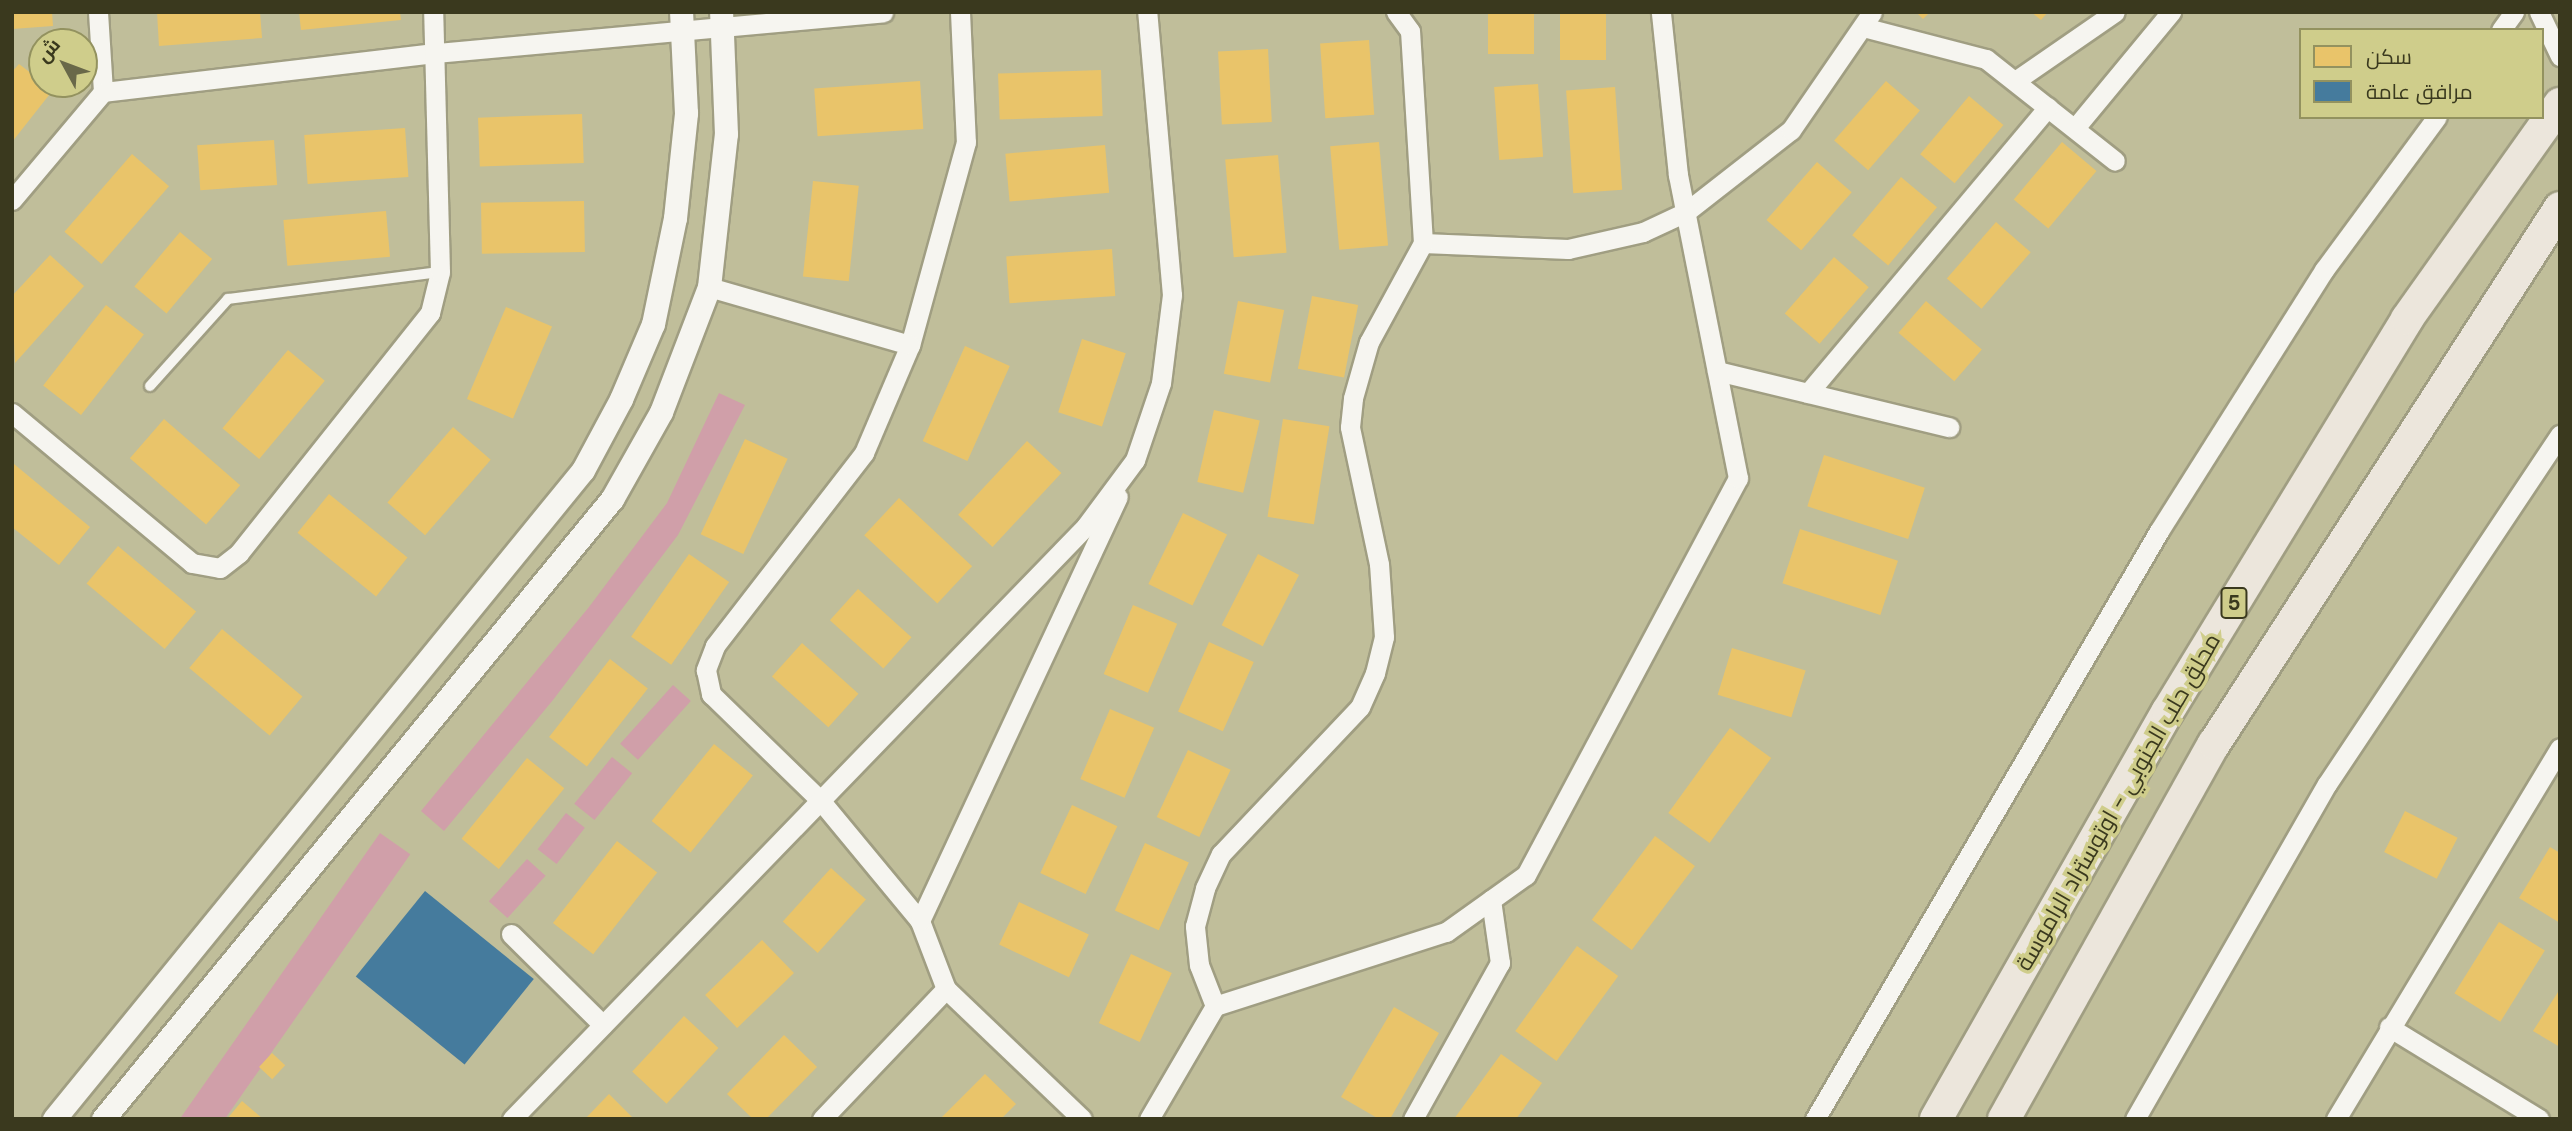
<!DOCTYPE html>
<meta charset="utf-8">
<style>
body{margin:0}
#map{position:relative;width:2572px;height:1131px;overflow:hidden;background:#c0be9a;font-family:"DM Sans",Cairo,sans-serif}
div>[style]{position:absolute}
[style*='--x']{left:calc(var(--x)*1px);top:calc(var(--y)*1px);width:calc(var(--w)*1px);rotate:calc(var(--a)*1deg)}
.green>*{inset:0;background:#d09fa9;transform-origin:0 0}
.homes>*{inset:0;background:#e9c46a;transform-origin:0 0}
.public>*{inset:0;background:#457b9d;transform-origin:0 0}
.roads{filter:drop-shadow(2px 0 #a09e82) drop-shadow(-2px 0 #a09e82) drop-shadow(0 2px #a09e82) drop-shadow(0 -2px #a09e82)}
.service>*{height:10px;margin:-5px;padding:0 5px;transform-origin:5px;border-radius:5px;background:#f6f5f0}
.minor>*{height:19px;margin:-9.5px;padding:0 9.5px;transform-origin:9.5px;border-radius:9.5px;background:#f6f5f0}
.tertiary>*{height:23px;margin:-11.5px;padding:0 11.5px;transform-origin:11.5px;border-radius:11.5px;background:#f6f5f0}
.trunk>*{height:32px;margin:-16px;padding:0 16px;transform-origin:16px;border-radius:16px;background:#ece6dc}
span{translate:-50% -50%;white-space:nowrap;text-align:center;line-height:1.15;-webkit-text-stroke:7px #cfcd8b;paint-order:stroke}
.shield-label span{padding:2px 5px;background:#cfcd8b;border:2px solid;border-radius:5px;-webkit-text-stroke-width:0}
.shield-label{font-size:21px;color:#3a391e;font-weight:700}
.street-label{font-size:23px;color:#3a391e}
.frame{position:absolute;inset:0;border:14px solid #3a391e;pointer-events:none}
.legend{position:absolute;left:2299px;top:28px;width:245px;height:91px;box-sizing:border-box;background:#cfcd8b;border:2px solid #93925f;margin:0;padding:9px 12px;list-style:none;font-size:21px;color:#3a391e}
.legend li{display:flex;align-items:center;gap:14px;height:35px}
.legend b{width:35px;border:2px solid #93925f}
.north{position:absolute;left:28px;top:28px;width:70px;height:70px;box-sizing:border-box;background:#cfcd8b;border:2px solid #93925f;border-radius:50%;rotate:311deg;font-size:19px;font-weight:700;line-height:28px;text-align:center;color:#3a391e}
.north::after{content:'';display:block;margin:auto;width:24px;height:32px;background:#696849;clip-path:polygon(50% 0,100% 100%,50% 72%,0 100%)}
</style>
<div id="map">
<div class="green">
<div style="clip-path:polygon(719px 393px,745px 405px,678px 535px,553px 700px,444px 831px,421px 811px,589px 607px,667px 503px)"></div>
<div style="left:673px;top:685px;width:24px;height:79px;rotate:42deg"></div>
<div style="left:612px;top:757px;width:26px;height:60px;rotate:39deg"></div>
<div style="left:566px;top:813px;width:24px;height:46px;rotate:38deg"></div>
<div style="left:380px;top:833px;width:37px;height:372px;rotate:35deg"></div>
<div style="left:527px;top:859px;width:25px;height:57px;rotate:42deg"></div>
</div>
<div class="homes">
<div style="clip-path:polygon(12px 12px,52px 12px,53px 26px,12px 29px)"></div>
<div style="clip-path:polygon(157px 12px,260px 12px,262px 38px,159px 46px)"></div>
<div style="clip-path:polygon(299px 12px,400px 12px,401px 20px,301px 30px)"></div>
<div style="left:1488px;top:12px;width:46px;height:42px"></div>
<div style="left:1560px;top:12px;width:46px;height:48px"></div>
<div style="clip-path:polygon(1916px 12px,1930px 12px,1923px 19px)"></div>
<div style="clip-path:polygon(2031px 12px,2048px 12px,2041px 20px)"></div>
<div style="left:1369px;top:40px;width:75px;height:49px;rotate:86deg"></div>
<div style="left:1268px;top:49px;width:73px;height:50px;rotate:87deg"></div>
<div style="clip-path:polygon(19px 64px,53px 90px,12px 142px,12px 72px)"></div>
<div style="left:1101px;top:70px;width:46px;height:103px;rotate:88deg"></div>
<div style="left:920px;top:81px;width:48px;height:106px;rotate:86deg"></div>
<div style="left:1886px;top:81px;width:45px;height:79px;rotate:41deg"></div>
<div style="left:1538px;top:84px;width:73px;height:44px;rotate:86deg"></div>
<div style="left:1615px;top:87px;width:103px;height:49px;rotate:86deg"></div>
<div style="left:1969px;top:96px;width:45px;height:76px;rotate:40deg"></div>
<div style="left:582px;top:114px;width:49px;height:104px;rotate:88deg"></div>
<div style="left:405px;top:128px;width:49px;height:101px;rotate:86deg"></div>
<div style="left:274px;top:140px;width:45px;height:77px;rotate:86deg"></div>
<div style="left:1379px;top:142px;width:104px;height:49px;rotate:85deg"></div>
<div style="left:2062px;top:142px;width:45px;height:75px;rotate:40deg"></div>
<div style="left:1105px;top:145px;width:48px;height:100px;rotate:85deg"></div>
<div style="left:132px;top:154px;width:49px;height:103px;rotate:41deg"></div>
<div style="left:1278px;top:155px;width:98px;height:53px;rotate:85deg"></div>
<div style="left:1817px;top:162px;width:46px;height:77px;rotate:41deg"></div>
<div style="left:1901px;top:177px;width:47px;height:76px;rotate:40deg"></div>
<div style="left:813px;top:181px;width:46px;height:96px;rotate:6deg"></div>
<div style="left:584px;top:201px;width:51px;height:103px;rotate:89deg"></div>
<div style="left:386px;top:211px;width:46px;height:103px;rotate:85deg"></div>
<div style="left:1996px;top:222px;width:46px;height:75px;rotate:41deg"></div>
<div style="left:180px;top:232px;width:42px;height:71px;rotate:40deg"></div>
<div style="left:1112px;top:249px;width:47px;height:106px;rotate:86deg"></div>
<div style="clip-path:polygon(50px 255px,84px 286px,15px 363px,12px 296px)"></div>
<div style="left:1834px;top:257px;width:46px;height:75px;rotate:41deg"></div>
<div style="left:1312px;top:296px;width:47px;height:74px;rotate:11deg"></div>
<div style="left:1238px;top:301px;width:47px;height:74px;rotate:11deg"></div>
<div style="left:1926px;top:301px;width:74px;height:42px;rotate:41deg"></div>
<div style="left:106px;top:305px;width:48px;height:102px;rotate:38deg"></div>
<div style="left:506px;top:307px;width:50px;height:100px;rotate:23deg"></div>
<div style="left:1082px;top:339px;width:46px;height:77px;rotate:18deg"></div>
<div style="left:965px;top:346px;width:49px;height:104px;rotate:24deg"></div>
<div style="left:288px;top:350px;width:48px;height:102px;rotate:40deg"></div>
<div style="left:1214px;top:410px;width:47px;height:74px;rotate:13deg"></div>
<div style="left:164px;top:419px;width:101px;height:52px;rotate:41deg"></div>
<div style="left:1283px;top:419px;width:47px;height:99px;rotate:9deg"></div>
<div style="left:453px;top:427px;width:50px;height:100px;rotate:41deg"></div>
<div style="left:745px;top:439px;width:47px;height:105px;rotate:25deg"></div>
<div style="left:1027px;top:441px;width:47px;height:101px;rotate:43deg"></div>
<div style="left:1824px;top:455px;width:106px;height:54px;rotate:18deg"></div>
<div style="clip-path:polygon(14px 464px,90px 527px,59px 565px,12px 527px)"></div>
<div style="left:329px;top:494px;width:101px;height:50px;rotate:39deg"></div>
<div style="left:899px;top:498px;width:100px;height:51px;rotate:43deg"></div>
<div style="left:1183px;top:513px;width:49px;height:79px;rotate:26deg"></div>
<div style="left:1800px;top:529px;width:103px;height:57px;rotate:18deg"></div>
<div style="left:118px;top:546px;width:102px;height:49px;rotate:40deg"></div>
<div style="left:689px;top:554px;width:49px;height:101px;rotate:35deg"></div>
<div style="left:1258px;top:554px;width:46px;height:80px;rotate:27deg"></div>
<div style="left:858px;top:589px;width:72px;height:42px;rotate:42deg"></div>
<div style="left:1133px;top:605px;width:48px;height:75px;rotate:23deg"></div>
<div style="left:222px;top:629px;width:105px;height:51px;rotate:40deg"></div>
<div style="left:1209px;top:642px;width:49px;height:76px;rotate:24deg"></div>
<div style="left:802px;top:643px;width:76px;height:45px;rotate:42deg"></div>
<div style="left:1732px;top:648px;width:77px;height:49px;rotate:17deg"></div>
<div style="left:610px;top:659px;width:48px;height:99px;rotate:38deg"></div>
<div style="left:1110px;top:709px;width:48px;height:76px;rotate:23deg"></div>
<div style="left:1730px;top:728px;width:51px;height:105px;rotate:36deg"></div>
<div style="left:714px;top:744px;width:50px;height:99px;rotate:39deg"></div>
<div style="left:1188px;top:750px;width:47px;height:74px;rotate:25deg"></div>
<div style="left:527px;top:758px;width:48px;height:104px;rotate:39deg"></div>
<div style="left:1072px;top:805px;width:50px;height:75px;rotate:25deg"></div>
<div style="left:2405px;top:811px;width:59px;height:46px;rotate:27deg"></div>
<div style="left:1655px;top:836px;width:50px;height:105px;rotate:37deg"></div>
<div style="left:617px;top:841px;width:51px;height:104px;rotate:38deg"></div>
<div style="left:1145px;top:843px;width:48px;height:74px;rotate:24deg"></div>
<div style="clip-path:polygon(2550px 847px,2560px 853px,2560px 923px,2519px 898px)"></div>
<div style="left:831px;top:868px;width:47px;height:72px;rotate:42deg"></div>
<div style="left:1019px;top:902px;width:77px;height:47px;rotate:25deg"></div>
<div style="left:2499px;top:922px;width:54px;height:84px;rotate:32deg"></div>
<div style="left:762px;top:940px;width:46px;height:79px;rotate:46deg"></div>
<div style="left:1577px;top:946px;width:51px;height:105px;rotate:36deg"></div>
<div style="left:1131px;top:954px;width:45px;height:76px;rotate:25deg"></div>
<div style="clip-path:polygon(2560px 989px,2560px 1047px,2533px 1031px)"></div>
<div style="clip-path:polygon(1394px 1007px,1439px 1033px,1390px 1119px,1379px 1119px,1341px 1097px)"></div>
<div style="left:684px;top:1016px;width:47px;height:76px;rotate:43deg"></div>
<div style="clip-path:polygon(784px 1035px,817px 1067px,766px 1119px,753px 1119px,727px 1094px)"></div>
<div style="left:272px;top:1053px;width:18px;height:19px;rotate:43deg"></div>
<div style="clip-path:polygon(1501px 1054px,1542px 1083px,1516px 1119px,1454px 1119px)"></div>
<div style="clip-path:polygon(985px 1074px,1016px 1104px,1001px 1119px,940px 1119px)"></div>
<div style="clip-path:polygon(609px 1094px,634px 1119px,585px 1119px)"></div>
<div style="clip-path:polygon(242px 1101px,263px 1119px,227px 1119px)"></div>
</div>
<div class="public">
<div style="left:425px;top:891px;width:140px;height:110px;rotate:39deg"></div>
</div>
<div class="roads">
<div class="service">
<div style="--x:150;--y:386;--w:117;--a:-48.1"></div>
<div style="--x:228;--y:299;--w:214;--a:-7.3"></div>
</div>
<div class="minor">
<div style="--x:98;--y:12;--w:80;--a:86.4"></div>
<div style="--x:960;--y:12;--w:130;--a:87.4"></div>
<div style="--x:966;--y:142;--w:211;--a:105.4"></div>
<div style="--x:910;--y:345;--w:117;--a:113.1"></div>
<div style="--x:864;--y:453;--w:244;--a:127.7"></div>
<div style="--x:715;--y:646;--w:26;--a:111"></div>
<div style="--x:706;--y:670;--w:25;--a:78"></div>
<div style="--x:711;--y:694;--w:152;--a:44.2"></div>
<div style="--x:820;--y:800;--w:157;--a:50.4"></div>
<div style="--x:920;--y:921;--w:73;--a:69.1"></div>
<div style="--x:946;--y:989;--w:188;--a:43.7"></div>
<div style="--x:2539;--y:12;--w:49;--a:64.5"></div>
<div style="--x:1863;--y:27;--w:127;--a:14.6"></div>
<div style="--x:1986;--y:59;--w:164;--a:38.3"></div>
<div style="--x:2501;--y:30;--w:22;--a:-54"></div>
<div style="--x:2015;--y:81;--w:121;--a:-34.6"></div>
<div style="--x:2075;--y:128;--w:151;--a:-50.4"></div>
<div style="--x:12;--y:200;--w:141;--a:-49.9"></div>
<div style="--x:103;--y:92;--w:335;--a:-6.7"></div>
<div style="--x:436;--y:53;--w:449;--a:-5.2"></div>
<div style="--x:1423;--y:243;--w:145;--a:2.4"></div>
<div style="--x:1568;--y:249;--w:77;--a:-12.8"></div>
<div style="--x:1643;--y:232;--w:47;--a:-24.9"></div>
<div style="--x:1686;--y:212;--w:133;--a:-38"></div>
<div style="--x:1791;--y:130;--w:143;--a:-55.5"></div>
<div style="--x:709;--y:287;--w:209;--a:16.1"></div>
<div style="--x:1717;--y:371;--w:239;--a:13.6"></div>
<div style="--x:1808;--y:393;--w:373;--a:-50"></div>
<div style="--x:12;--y:413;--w:234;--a:39.8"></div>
<div style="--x:192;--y:563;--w:28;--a:10"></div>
<div style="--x:220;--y:568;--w:24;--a:-38"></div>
<div style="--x:239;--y:553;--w:307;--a:-51.5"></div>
<div style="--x:430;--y:313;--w:42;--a:-76.3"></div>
<div style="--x:440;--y:272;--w:260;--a:-91.5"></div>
<div style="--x:920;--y:921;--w:468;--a:-65"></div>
<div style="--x:511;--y:934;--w:129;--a:44.7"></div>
<div style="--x:1215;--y:1006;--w:243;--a:-17.8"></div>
<div style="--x:1446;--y:932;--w:98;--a:-35.5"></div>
<div style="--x:1526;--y:875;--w:450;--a:-61.9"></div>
<div style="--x:1738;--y:478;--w:309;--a:-101.2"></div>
<div style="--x:1678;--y:175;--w:164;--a:-96"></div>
<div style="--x:2389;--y:1027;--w:176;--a:31.5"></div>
<div style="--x:512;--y:1119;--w:825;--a:-45.93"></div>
<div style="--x:1086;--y:526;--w:82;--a:-53.4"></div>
<div style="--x:1135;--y:460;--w:81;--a:-71.3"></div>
<div style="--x:1161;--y:383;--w:89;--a:-82.9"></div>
<div style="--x:1172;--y:295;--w:284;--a:-95"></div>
<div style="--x:822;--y:1119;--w:180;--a:-46.4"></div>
<div style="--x:1149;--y:1119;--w:131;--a:-59.7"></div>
<div style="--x:1215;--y:1006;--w:44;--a:-111.3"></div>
<div style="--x:1199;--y:965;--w:39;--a:-96"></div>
<div style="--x:1195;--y:926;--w:39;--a:-75"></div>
<div style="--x:1205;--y:888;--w:38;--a:-65"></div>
<div style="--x:1221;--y:854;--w:202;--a:-46.6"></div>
<div style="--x:1360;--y:707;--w:37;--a:-66"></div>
<div style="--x:1375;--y:673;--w:37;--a:-76"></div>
<div style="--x:1384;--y:637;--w:73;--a:-93.9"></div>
<div style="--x:1379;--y:564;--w:140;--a:-102"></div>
<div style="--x:1350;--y:427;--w:29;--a:-84"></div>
<div style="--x:1353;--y:398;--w:58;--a:-74.1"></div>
<div style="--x:1369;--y:342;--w:113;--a:-61.4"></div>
<div style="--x:1423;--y:243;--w:212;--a:-93.5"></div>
<div style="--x:1410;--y:31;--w:24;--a:-126"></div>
<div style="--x:1413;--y:1119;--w:179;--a:-60.9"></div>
<div style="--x:1500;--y:963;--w:64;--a:-98.1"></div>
<div style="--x:1815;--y:1119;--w:681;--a:-59.67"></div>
<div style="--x:2159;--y:531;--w:309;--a:-57.7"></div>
<div style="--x:2324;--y:270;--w:190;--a:-53.6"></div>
<div style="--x:2135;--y:1119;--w:386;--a:-60.2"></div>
<div style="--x:2327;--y:784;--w:420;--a:-56.3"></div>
<div style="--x:2336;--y:1119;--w:433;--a:-58.9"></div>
</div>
<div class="tertiary">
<div style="--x:54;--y:1119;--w:837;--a:-50.82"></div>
<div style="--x:583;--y:470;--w:81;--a:-61.8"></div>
<div style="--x:621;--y:399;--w:82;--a:-66.9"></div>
<div style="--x:653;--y:324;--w:108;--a:-78.3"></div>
<div style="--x:675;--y:218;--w:106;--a:-84"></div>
<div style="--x:686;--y:113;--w:101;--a:-92.8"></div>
<div style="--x:103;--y:1119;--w:802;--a:-50.62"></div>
<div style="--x:612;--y:499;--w:100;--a:-60.6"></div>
<div style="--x:661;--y:412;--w:134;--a:-69"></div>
<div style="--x:709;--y:287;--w:154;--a:-83.7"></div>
<div style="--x:726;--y:134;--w:122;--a:-92.3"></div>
</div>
<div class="trunk">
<div style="--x:1936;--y:1119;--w:469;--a:-60.4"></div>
<div style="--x:2168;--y:711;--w:459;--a:-58.6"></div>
<div style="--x:2407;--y:319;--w:264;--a:-54.6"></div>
<div style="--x:2004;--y:1119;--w:430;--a:-60.8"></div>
<div style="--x:2214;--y:744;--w:638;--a:-57.16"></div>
</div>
</div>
<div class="shield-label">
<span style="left:2234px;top:603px">5</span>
</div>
<div class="street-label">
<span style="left:2118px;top:802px;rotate:-60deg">محلق حلب الجنوبي - اوتوستراد الراموسة</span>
</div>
<div class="frame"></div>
<ul class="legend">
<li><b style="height:19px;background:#e9c46a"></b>سكن</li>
<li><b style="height:19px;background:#457b9d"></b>مرافق عامة</li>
</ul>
<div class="north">ش</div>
</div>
